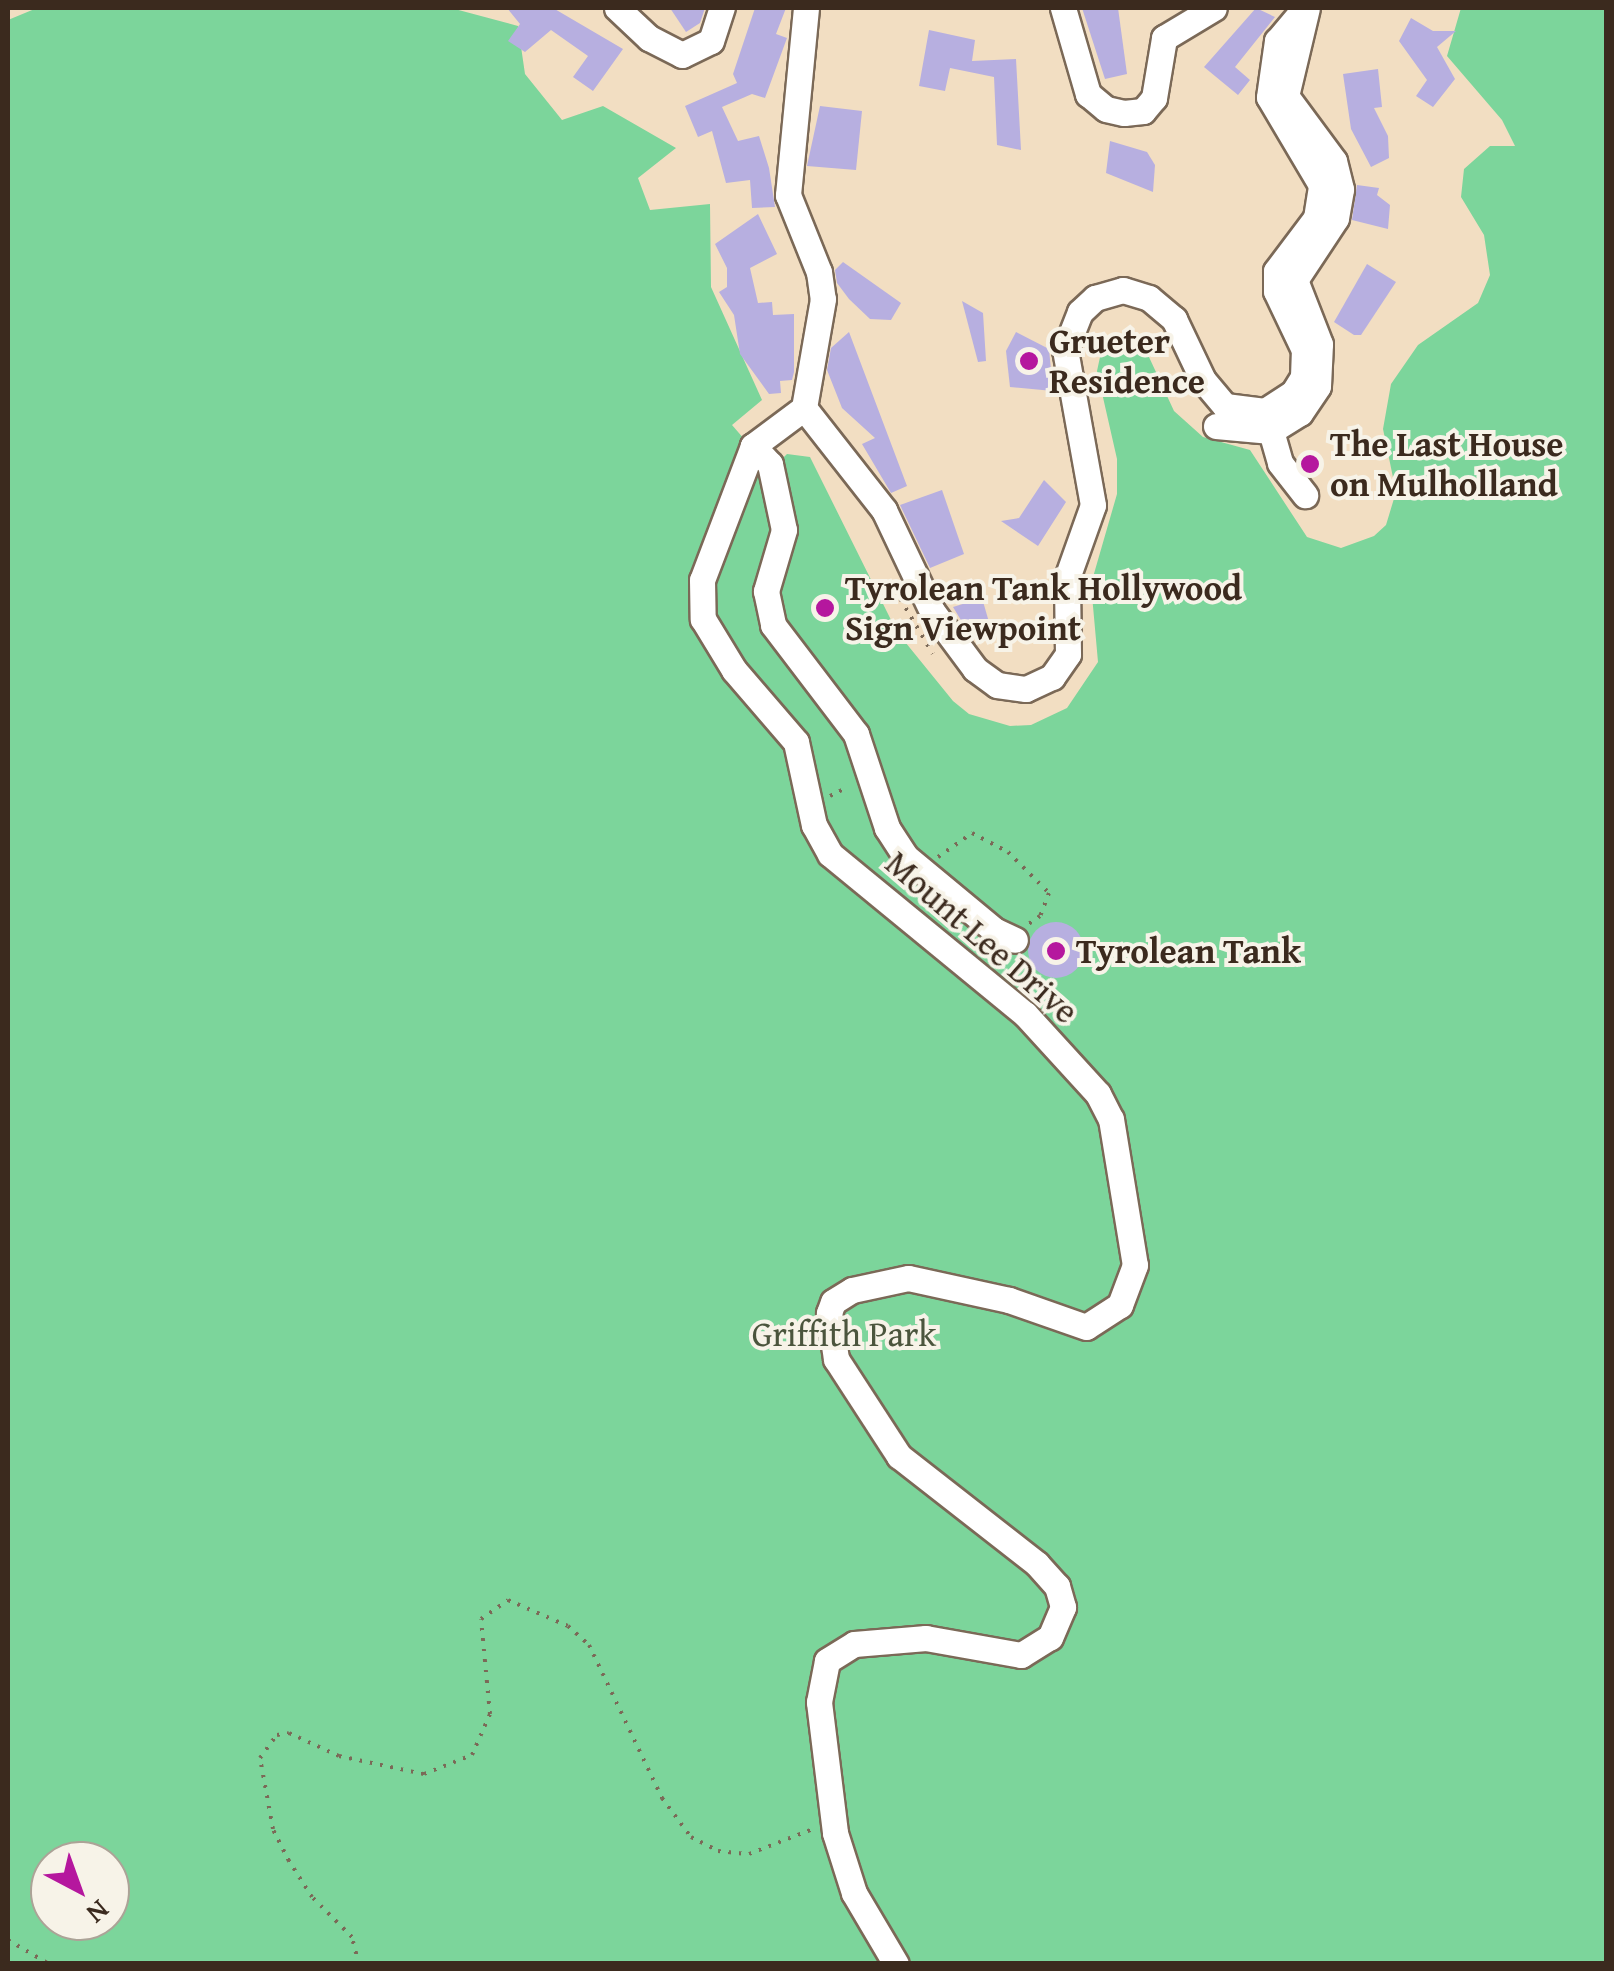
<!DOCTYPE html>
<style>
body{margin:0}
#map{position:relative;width:1614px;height:1971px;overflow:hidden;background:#f2dec2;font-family:"Gentium Book Plus",serif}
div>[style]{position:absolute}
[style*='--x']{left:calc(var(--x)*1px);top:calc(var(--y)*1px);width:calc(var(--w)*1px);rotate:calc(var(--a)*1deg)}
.green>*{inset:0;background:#7cd59b}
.building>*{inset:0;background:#b7afe0}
.round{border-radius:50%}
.path>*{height:4px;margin-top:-2px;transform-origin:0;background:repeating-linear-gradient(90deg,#7b6957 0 2.5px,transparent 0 10.5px)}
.roads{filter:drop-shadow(2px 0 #7b6957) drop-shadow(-2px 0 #7b6957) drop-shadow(0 2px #7b6957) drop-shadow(0 -2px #7b6957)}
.minor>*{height:25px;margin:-12.5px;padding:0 12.5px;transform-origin:12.5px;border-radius:12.5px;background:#fff}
.dots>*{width:28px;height:28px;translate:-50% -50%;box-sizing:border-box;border:5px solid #f7f3e8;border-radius:50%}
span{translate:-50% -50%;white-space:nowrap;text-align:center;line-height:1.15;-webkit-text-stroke:8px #f7f3e8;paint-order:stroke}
.poi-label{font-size:35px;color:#3b2a1e;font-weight:700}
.left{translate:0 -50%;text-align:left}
.street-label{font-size:35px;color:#3b2a1e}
.park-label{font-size:35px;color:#4b553d}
.frame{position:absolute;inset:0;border:10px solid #3b2a1e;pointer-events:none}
.north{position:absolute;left:30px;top:1841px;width:100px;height:100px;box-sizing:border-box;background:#f7f3e8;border:2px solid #aca397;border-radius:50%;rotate:139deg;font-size:28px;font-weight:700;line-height:40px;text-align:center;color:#3b2a1e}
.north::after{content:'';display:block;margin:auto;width:35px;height:45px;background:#b5179e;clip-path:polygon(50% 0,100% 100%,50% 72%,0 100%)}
</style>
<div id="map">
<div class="green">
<div style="clip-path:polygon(evenodd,37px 8px,451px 8px,518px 26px,525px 74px,562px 120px,603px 106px,676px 148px,638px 178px,650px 210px,710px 204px,711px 287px,762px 400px,732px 425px,771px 470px,787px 454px,810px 457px,897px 632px,953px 701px,969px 714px,1010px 726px,1031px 725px,1067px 708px,1098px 662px,1091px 584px,1117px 494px,1117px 459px,1097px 371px,1100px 357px,1125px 344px,1149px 357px,1174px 411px,1203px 437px,1250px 450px,1307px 537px,1341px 548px,1374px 536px,1386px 525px,1396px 492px,1383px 429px,1391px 384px,1418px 345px,1478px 303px,1490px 275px,1484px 235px,1461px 197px,1464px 169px,1490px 146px,1515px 146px,1502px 120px,1447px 56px,1461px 8px,1606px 8px,1606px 1963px,8px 1963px,8px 20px,37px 8px,50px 1861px,110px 1861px,110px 1921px,50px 1921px,50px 1861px)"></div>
</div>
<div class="building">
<div style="clip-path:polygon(507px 8px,553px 8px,623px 49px,593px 91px,573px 77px,588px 56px,551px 30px,525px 52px,508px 41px,520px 24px)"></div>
<div style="clip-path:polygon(670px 8px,705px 8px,700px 23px,686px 32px)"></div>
<div style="clip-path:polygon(755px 8px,786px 8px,776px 34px,787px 38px,765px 98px,752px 94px,722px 107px,738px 141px,759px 136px,769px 168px,775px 207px,752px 208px,750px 180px,726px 183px,712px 131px,698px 137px,685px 106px,737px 83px,733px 74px)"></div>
<div style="clip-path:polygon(1082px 8px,1118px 8px,1127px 74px,1105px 79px)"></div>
<div style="clip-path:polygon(1256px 8px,1275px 17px,1235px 67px,1250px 80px,1238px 95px,1204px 67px)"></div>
<div style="clip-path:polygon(1411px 18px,1433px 31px,1456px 31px,1437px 47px,1455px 79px,1433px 107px,1416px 96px,1427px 80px,1399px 41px)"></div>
<div style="clip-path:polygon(929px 30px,975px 40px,972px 61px,1016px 59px,1021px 150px,997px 145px,994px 77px,950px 68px,945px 91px,919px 86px)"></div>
<div style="clip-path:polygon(1378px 69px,1382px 107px,1374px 108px,1388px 136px,1389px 158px,1371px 167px,1351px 129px,1343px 74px)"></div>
<div style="clip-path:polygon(820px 106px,862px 111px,856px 170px,807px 166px)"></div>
<div style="clip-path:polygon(1110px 141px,1147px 152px,1155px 165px,1153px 192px,1106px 173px)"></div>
<div style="clip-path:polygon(1357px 185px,1379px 188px,1377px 195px,1390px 205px,1388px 229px,1352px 220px)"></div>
<div style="clip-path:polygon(758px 214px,777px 254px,750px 268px,758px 303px,772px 302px,773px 315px,794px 314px,794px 372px,792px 380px,780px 381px,781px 393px,769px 394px,740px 354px,734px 315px,719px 292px,727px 287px,727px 268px,715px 244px)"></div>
<div style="clip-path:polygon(843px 262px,901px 303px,891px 320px,870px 319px,849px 299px,837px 283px,835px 270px)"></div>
<div style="clip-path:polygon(1367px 264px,1396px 282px,1361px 335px,1354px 335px,1334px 322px)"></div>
<div style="clip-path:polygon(962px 301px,983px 313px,986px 361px,978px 362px)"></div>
<div style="clip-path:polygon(849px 332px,907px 486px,891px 493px,862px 444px,875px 438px,842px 408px,827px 370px,831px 348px)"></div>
<div style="clip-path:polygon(1016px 332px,1049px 349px,1053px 391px,1010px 387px,1006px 351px)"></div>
<div style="clip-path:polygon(1044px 480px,1066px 502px,1038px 546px,1001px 521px,1019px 518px)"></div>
<div style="clip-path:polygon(942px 490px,964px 554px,930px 568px,900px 505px)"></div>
<div style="clip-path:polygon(982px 598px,991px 629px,970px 635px,953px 607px)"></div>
<div class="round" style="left:1028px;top:922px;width:56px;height:56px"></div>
</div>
<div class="path">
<div style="--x:895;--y:590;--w:74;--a:59.3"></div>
<div style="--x:830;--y:796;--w:20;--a:-27"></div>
<div style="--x:938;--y:857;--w:42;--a:-35.2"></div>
<div style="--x:972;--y:833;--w:41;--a:27.8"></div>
<div style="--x:1008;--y:852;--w:58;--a:45"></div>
<div style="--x:1049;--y:893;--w:25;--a:111"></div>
<div style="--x:1040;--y:916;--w:16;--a:145"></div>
<div style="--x:8;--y:1940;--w:48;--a:30.3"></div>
<div style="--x:359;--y:1964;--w:28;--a:-105"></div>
<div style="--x:352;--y:1937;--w:57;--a:-135"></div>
<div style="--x:312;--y:1897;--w:43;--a:-122.6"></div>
<div style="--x:289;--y:1861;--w:36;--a:-117"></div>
<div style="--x:273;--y:1829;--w:72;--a:-100.4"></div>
<div style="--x:260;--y:1758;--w:29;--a:-54"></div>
<div style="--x:277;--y:1735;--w:12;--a:-9"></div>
<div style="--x:289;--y:1733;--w:55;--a:24.7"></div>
<div style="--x:339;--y:1756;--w:87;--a:12"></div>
<div style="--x:424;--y:1774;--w:52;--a:-21.6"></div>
<div style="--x:472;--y:1755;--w:45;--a:-66.3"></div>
<div style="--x:490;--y:1714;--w:95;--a:-95.4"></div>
<div style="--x:481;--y:1619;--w:33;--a:-35"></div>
<div style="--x:508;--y:1600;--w:65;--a:23.4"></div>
<div style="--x:568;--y:1626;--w:28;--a:42"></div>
<div style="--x:589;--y:1645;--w:170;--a:64.5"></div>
<div style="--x:662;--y:1798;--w:49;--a:53.4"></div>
<div style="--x:691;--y:1837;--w:30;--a:27"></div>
<div style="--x:718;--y:1851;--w:31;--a:6"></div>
<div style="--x:749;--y:1854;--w:69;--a:-21.3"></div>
</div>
<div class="roads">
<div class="minor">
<div style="--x:617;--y:8;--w:44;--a:43.2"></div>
<div style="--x:649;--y:38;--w:37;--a:27"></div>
<div style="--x:682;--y:55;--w:32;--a:-26"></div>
<div style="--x:711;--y:41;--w:35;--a:-72"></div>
<div style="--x:806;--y:8;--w:188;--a:95.5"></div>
<div style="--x:788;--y:195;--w:83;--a:68.1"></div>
<div style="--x:819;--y:272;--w:27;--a:82"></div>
<div style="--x:823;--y:299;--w:111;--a:99.9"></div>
<div style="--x:804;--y:408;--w:130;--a:51.9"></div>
<div style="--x:884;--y:510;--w:112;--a:64.6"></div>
<div style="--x:932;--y:611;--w:72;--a:53.4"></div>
<div style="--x:975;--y:669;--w:27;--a:36"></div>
<div style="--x:997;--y:685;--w:29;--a:8"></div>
<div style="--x:1026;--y:689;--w:29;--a:-25"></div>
<div style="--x:1052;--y:677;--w:28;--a:-55"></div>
<div style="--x:1068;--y:654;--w:76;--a:-90.8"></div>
<div style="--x:1067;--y:578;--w:77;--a:-70.4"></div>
<div style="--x:1093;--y:505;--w:158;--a:-100.2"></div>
<div style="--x:1065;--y:350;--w:41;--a:-68.5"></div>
<div style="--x:1080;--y:312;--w:21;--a:-43"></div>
<div style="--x:1095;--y:298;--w:29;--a:-16"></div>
<div style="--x:1123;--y:290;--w:27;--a:17"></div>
<div style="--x:1149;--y:298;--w:33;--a:40"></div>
<div style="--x:1174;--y:319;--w:68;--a:64.6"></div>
<div style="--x:1203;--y:380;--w:34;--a:50"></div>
<div style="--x:1225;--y:406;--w:40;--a:7.1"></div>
<div style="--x:1265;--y:411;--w:33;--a:-33"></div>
<div style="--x:1293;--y:393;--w:19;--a:-58"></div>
<div style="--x:1303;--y:377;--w:27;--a:-88"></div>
<div style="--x:1304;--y:350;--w:65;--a:-115.4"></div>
<div style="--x:1276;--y:291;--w:20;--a:-90"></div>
<div style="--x:1276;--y:271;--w:66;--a:-53"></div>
<div style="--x:1316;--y:218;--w:33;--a:-81"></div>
<div style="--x:1321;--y:185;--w:102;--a:-120.6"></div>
<div style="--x:1269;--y:97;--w:57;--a:-81.9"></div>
<div style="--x:1277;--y:41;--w:43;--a:-49.7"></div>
<div style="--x:1063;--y:8;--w:90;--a:73.8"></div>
<div style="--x:1088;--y:94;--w:23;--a:40"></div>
<div style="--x:1106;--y:109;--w:18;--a:13"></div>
<div style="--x:1124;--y:113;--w:19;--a:-6"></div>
<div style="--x:1143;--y:111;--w:17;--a:-50"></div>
<div style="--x:1154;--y:98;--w:61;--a:-80.5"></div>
<div style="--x:1164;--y:38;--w:58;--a:-31"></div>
<div style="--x:804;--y:408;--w:64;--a:143.3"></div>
<div style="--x:753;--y:446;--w:143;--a:110.8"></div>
<div style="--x:702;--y:580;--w:39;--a:89"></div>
<div style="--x:703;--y:619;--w:60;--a:58.7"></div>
<div style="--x:734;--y:670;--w:95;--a:49.3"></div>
<div style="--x:796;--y:742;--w:85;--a:77.8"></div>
<div style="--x:814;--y:825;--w:33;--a:61"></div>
<div style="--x:830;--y:854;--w:252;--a:39.4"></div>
<div style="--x:1025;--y:1014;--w:108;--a:47.6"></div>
<div style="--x:1098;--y:1094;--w:28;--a:63"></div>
<div style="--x:1111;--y:1119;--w:148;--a:80.7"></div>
<div style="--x:1135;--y:1265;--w:43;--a:110.6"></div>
<div style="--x:1120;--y:1305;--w:40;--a:147.1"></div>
<div style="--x:1086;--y:1327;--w:82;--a:-160.7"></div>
<div style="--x:1009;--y:1300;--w:103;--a:-167.7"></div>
<div style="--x:908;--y:1278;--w:57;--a:167.9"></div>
<div style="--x:852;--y:1290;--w:22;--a:148"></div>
<div style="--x:833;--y:1302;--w:12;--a:110"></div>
<div style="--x:829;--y:1313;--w:47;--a:81.3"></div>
<div style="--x:836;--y:1359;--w:116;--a:57"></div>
<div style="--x:899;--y:1456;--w:175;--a:38"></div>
<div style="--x:1037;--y:1564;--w:30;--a:48"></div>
<div style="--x:1057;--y:1586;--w:22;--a:74"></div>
<div style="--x:1063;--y:1607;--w:33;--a:113"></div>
<div style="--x:1050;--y:1637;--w:34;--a:148"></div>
<div style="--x:1021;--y:1655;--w:97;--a:-169.9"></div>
<div style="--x:926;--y:1638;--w:72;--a:175.2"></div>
<div style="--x:854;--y:1644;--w:32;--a:148"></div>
<div style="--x:827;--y:1661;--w:42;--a:101"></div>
<div style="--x:819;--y:1702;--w:132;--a:83"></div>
<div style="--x:835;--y:1833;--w:63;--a:72.4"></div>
<div style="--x:854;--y:1893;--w:82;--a:59.4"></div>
<div style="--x:1216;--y:426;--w:55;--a:5.2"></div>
<div style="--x:1271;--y:431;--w:34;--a:-32"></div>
<div style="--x:1300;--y:413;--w:32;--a:-56"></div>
<div style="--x:1318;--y:386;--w:42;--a:-87.3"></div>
<div style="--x:1320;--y:344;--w:69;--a:-111.3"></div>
<div style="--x:1295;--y:280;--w:74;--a:-56.5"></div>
<div style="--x:1336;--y:218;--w:29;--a:-80"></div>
<div style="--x:1341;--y:189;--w:29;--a:-104"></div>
<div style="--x:1334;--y:161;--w:81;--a:-126.4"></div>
<div style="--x:1286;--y:96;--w:90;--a:-76.6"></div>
<div style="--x:1271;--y:431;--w:33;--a:74"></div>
<div style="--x:1280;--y:463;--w:41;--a:52"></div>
<div style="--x:753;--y:446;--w:25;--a:47"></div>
<div style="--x:770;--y:464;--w:67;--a:78"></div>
<div style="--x:784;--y:530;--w:64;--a:106.4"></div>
<div style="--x:766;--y:591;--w:35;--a:78"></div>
<div style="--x:773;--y:625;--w:137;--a:52.7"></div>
<div style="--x:856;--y:734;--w:99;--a:71.7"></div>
<div style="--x:887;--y:828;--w:33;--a:57"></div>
<div style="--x:905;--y:856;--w:116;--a:39.7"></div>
<div style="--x:994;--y:930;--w:23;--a:25"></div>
</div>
</div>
<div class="dots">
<div style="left:1029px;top:361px;background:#b5179e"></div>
<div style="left:1310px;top:464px;background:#b5179e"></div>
<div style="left:825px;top:608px;background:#b5179e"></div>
<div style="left:1056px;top:951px;background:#b5179e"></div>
</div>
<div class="poi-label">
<span class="left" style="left:1049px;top:361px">Grueter<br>Residence</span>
<span class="left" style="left:1330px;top:464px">The Last House<br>on Mulholland</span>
<span class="left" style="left:845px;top:608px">Tyrolean Tank Hollywood<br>Sign Viewpoint</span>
<span class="left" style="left:1076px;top:951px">Tyrolean Tank</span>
</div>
<div class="street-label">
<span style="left:982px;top:937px;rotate:41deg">Mount Lee Drive</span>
</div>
<div class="park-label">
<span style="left:844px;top:1334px">Griffith Park</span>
</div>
<div class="frame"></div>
<div class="north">N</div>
</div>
